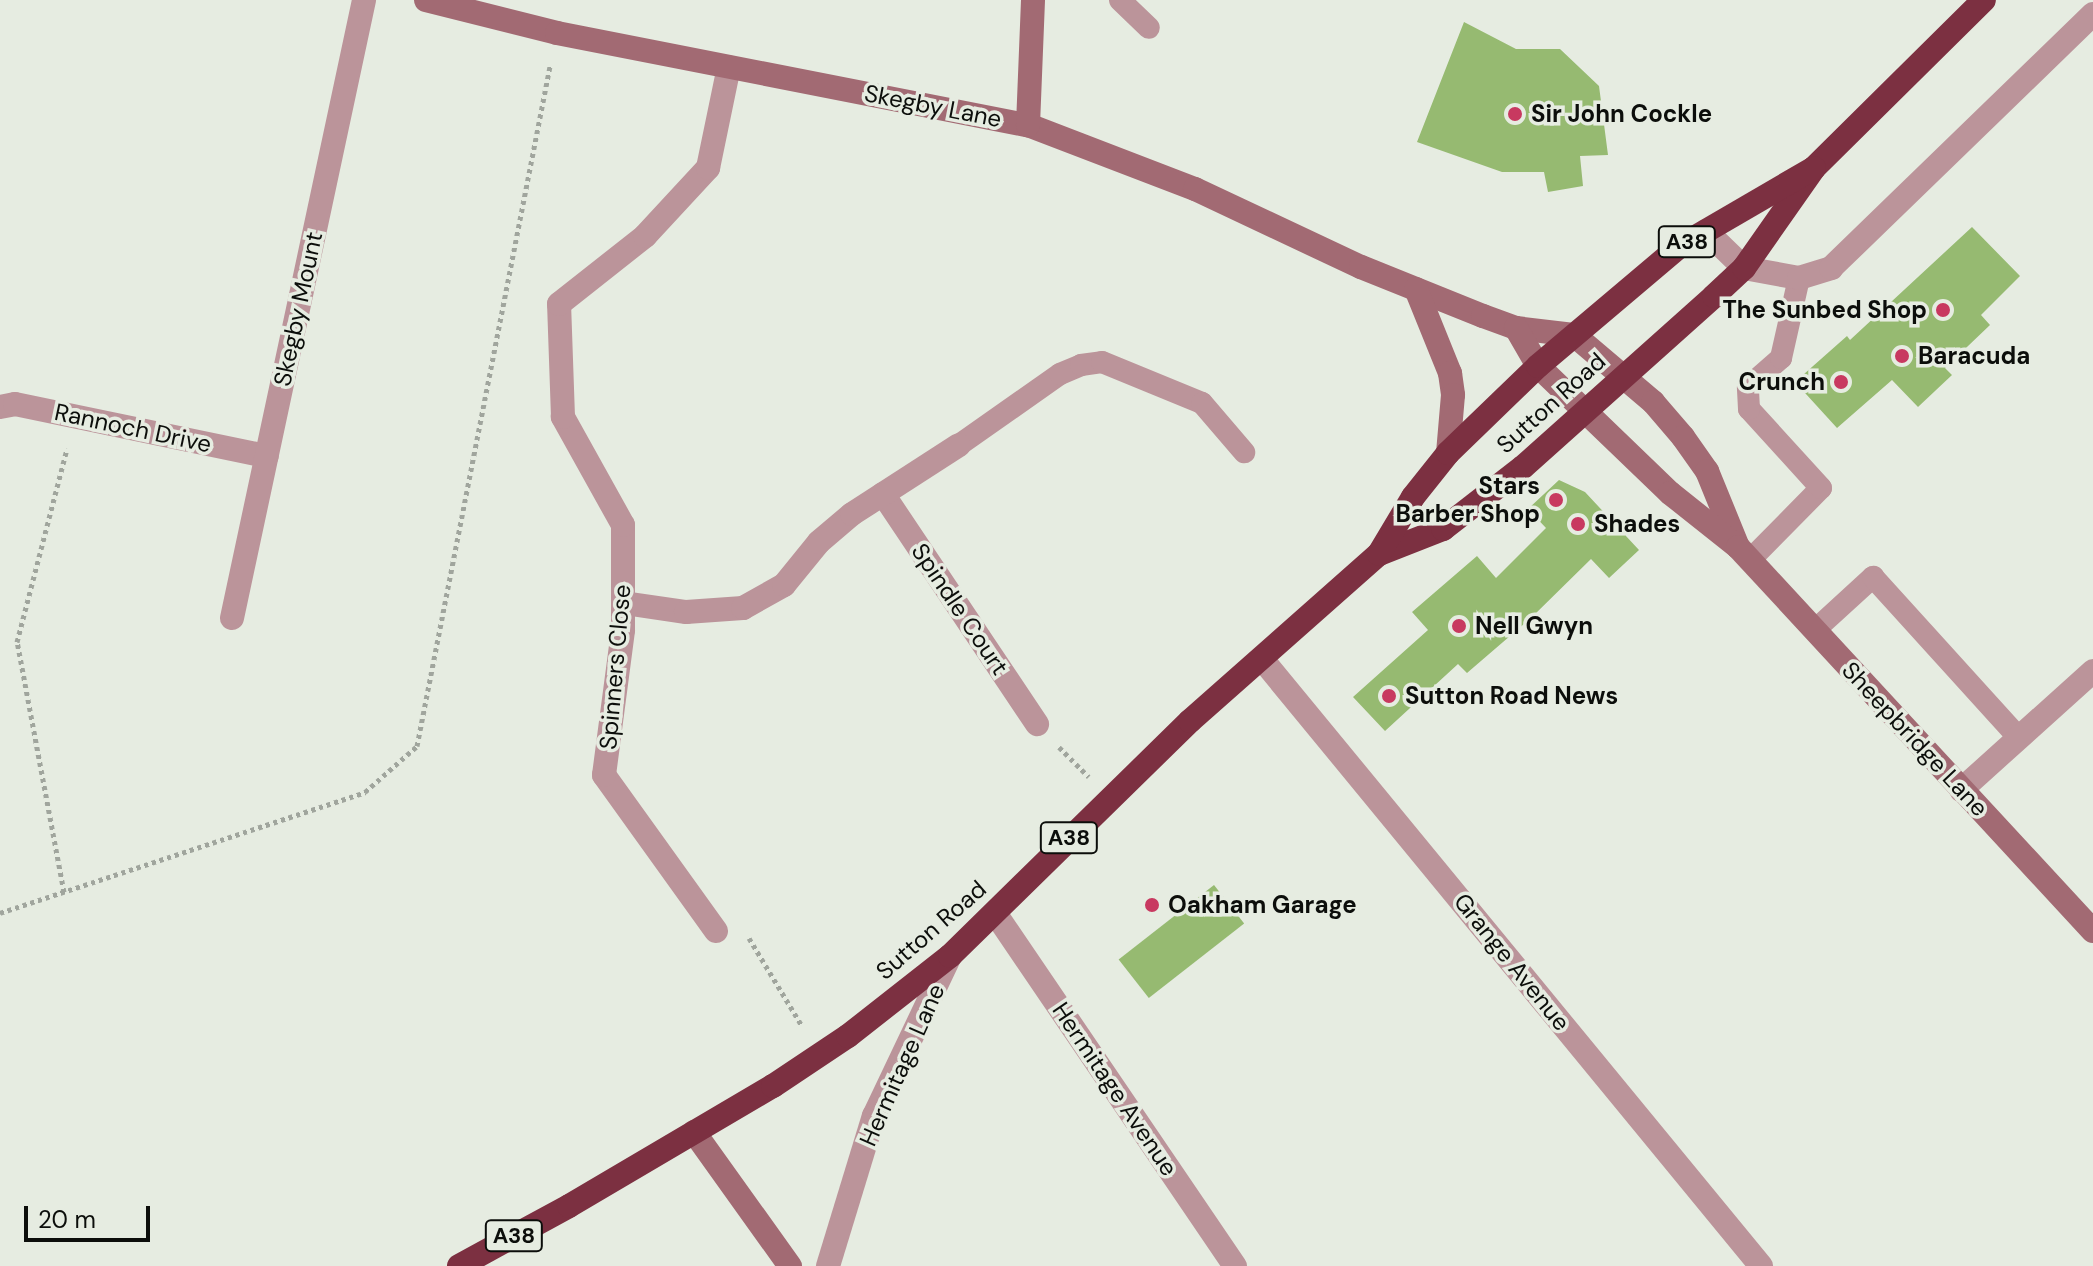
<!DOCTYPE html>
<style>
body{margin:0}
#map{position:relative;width:2093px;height:1266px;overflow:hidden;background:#e6ece1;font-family:"DM Sans",sans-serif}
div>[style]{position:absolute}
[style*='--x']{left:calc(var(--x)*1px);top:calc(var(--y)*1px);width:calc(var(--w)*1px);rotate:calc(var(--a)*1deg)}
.building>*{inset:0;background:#96ba71;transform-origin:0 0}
.path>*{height:5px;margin-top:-2.5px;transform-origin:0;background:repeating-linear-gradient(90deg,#a0a59d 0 4px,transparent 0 8px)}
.lane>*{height:22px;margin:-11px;padding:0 11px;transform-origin:11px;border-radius:11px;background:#bb949a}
.street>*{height:24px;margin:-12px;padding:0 12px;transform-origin:12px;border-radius:12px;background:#bb949a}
.secondary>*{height:24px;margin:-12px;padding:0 12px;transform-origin:12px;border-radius:12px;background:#a26a73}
.highway>*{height:24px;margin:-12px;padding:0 12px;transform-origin:12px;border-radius:12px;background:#7c3041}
.dots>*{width:22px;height:22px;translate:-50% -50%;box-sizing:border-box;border:4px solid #e6ece1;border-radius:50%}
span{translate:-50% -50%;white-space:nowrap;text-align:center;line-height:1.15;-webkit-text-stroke:7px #e6ece1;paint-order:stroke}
.shield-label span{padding:2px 6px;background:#e6ece1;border:2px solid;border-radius:6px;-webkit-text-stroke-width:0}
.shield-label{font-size:22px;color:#0c0e0b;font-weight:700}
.street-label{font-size:24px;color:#0c0e0b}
.poi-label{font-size:24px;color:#0c0e0b;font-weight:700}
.left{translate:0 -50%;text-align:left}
.right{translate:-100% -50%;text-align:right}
.scale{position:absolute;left:24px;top:1206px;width:126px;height:36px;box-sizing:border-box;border:4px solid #0c0e0b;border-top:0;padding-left:10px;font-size:24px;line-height:28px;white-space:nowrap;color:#0c0e0b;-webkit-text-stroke:6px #e6ece1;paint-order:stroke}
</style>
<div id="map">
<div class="building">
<div style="clip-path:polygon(1464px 22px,1516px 49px,1560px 49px,1599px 86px,1608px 155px,1580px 156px,1583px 186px,1548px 192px,1544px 172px,1502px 172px,1417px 142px)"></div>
<div style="clip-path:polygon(1972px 227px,2020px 276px,1981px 315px,1990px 325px,1945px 368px,1952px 375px,1918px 407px,1892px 380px,1837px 428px,1795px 382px,1847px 336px,1850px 340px)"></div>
<div style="clip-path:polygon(1559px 480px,1585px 492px,1639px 550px,1609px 578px,1591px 559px,1531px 618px,1467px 673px,1458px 664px,1385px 731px,1353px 697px,1428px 630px,1412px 612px,1477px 556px,1496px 578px,1546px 528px,1528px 509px)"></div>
<div style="left:1214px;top:885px;width:49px;height:121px;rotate:52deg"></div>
</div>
<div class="path">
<div style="--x:1059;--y:747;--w:42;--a:45"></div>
<div style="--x:64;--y:892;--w:254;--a:-100.6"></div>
<div style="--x:17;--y:642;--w:200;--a:-75.5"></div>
<div style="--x:0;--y:913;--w:385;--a:-18.3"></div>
<div style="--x:365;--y:792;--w:69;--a:-41.5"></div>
<div style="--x:417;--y:746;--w:693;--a:-78.93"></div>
<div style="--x:749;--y:938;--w:103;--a:58.9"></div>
</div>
<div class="lane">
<div style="--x:1120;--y:0;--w:40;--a:44"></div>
<div style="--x:959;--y:445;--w:123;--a:-35.1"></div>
<div style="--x:1060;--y:374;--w:23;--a:-23"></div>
<div style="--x:1081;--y:365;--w:21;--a:-8"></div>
<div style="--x:1102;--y:362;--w:108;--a:22.3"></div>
<div style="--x:1202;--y:403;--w:65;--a:49.4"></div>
<div style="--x:1750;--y:560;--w:101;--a:-45.4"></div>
<div style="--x:1821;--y:488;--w:107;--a:-132.3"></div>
<div style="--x:1749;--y:409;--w:22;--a:-93"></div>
<div style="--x:1748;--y:387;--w:44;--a:-41.3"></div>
<div style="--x:1781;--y:358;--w:82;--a:-77.3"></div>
<div style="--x:1815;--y:630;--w:79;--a:-42.4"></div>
<div style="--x:1873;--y:577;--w:217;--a:47.8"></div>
</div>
<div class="street">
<div style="--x:1706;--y:231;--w:53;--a:44.2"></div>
<div style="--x:1744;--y:268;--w:56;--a:10.3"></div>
<div style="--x:1799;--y:278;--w:34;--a:-17"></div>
<div style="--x:1831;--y:268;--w:365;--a:-44.1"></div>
<div style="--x:0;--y:407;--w:15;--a:-11"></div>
<div style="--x:15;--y:404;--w:257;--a:11.7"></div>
<div style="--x:883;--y:494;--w:277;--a:56.2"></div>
<div style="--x:624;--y:603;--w:63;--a:8.3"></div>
<div style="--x:686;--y:612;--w:57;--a:-4"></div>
<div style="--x:743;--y:608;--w:47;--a:-29.3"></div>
<div style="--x:784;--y:585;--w:55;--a:-50.9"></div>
<div style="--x:819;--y:542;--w:43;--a:-40.3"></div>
<div style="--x:852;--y:514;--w:127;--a:-32.8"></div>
<div style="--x:232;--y:618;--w:632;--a:-77.94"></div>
<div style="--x:1262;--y:659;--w:786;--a:50.58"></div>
<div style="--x:1961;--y:790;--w:178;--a:-42"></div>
<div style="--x:995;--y:913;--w:427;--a:55.8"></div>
<div style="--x:716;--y:931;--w:192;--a:-125.7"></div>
<div style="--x:604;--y:775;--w:146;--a:-82.5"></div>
<div style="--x:623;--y:630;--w:105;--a:-90"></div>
<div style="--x:623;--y:525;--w:124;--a:-119.1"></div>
<div style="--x:563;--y:417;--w:113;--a:-92"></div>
<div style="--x:559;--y:304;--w:110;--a:-38.3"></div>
<div style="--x:645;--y:236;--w:93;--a:-47.2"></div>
<div style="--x:708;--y:168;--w:103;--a:-78.3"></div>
<div style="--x:828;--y:1266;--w:157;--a:-73"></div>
<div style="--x:874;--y:1116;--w:177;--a:-64.6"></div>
</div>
<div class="secondary">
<div style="--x:426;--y:0;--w:135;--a:14.1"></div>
<div style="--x:557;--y:33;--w:480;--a:11.1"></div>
<div style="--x:1028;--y:125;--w:179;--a:21"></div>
<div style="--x:1195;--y:189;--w:183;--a:25.2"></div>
<div style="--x:1361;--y:267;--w:131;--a:21.9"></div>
<div style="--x:1483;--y:316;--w:35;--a:20"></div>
<div style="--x:1516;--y:328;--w:58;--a:6.9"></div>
<div style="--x:1574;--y:335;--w:104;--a:40.3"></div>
<div style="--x:1653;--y:402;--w:46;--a:49.4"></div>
<div style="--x:1683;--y:437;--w:42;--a:54.8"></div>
<div style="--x:1707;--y:471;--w:82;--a:67.8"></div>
<div style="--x:1028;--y:125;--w:125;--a:-87.7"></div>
<div style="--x:1416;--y:289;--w:91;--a:68"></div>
<div style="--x:1450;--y:373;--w:22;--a:82"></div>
<div style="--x:1453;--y:395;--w:58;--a:94.9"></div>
<div style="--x:1516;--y:328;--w:44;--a:59.9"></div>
<div style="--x:1538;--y:366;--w:183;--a:43.9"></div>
<div style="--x:1670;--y:493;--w:87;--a:38.5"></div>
<div style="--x:1738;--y:547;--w:523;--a:47.25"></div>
<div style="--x:694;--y:1132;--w:165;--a:54.4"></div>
</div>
<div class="highway">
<div style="--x:1379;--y:554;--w:69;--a:-21.3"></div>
<div style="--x:1443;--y:529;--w:101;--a:-37.8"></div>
<div style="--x:1523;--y:467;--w:256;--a:-41.8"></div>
<div style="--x:1714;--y:296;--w:41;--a:-43"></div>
<div style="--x:1744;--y:268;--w:122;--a:-55"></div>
<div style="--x:1814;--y:168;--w:239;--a:-44.7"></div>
<div style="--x:459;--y:1266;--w:125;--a:-28.6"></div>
<div style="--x:569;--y:1206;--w:237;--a:-30.5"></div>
<div style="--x:773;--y:1086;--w:90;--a:-33.7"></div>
<div style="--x:848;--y:1036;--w:130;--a:-38.1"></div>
<div style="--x:950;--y:956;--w:336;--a:-44.4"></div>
<div style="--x:1190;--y:721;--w:252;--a:-41.5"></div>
<div style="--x:1379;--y:554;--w:66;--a:-59.2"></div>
<div style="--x:1413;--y:497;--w:56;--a:-51.5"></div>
<div style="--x:1448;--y:453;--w:125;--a:-44"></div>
<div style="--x:1538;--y:366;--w:186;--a:-40.2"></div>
<div style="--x:1680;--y:246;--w:155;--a:-30.2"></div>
</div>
<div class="dots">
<div style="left:1515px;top:114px;background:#c83960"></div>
<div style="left:1943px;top:310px;background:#c83960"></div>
<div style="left:1902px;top:356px;background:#c83960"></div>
<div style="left:1841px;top:382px;background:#c83960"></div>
<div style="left:1556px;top:500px;background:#c83960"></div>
<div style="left:1578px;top:524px;background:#c83960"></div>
<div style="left:1459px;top:626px;background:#c83960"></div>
<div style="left:1389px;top:696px;background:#c83960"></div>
<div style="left:1152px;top:905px;background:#c83960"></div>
</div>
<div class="shield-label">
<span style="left:1687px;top:242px">A38</span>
<span style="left:1069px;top:838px">A38</span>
<span style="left:514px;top:1236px">A38</span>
</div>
<div class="street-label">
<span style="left:933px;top:106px;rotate:11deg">Skegby Lane</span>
<span style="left:298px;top:309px;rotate:-78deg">Skegby Mount</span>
<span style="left:1551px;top:403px;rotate:-42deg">Sutton Road</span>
<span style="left:133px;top:428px;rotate:12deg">Rannoch Drive</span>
<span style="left:960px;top:609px;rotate:56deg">Spindle Court</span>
<span style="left:615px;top:667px;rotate:-85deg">Spinners Close</span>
<span style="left:1915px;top:739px;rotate:47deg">Sheepbridge Lane</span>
<span style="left:931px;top:930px;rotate:-41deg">Sutton Road</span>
<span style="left:1512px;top:962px;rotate:51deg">Grange Avenue</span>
<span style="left:902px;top:1065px;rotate:-66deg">Hermitage Lane</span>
<span style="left:1115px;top:1089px;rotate:56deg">Hermitage Avenue</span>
</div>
<div class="poi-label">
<span class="left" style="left:1531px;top:114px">Sir John Cockle</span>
<span class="right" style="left:1927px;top:310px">The Sunbed Shop</span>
<span class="left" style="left:1918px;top:356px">Baracuda</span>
<span class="right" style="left:1825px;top:382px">Crunch</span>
<span class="right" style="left:1540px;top:500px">Stars<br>Barber Shop</span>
<span class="left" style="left:1594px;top:524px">Shades</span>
<span class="left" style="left:1475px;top:626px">Nell Gwyn</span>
<span class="left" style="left:1405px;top:696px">Sutton Road News</span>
<span class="left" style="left:1168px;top:905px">Oakham Garage</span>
</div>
<div class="scale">20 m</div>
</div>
